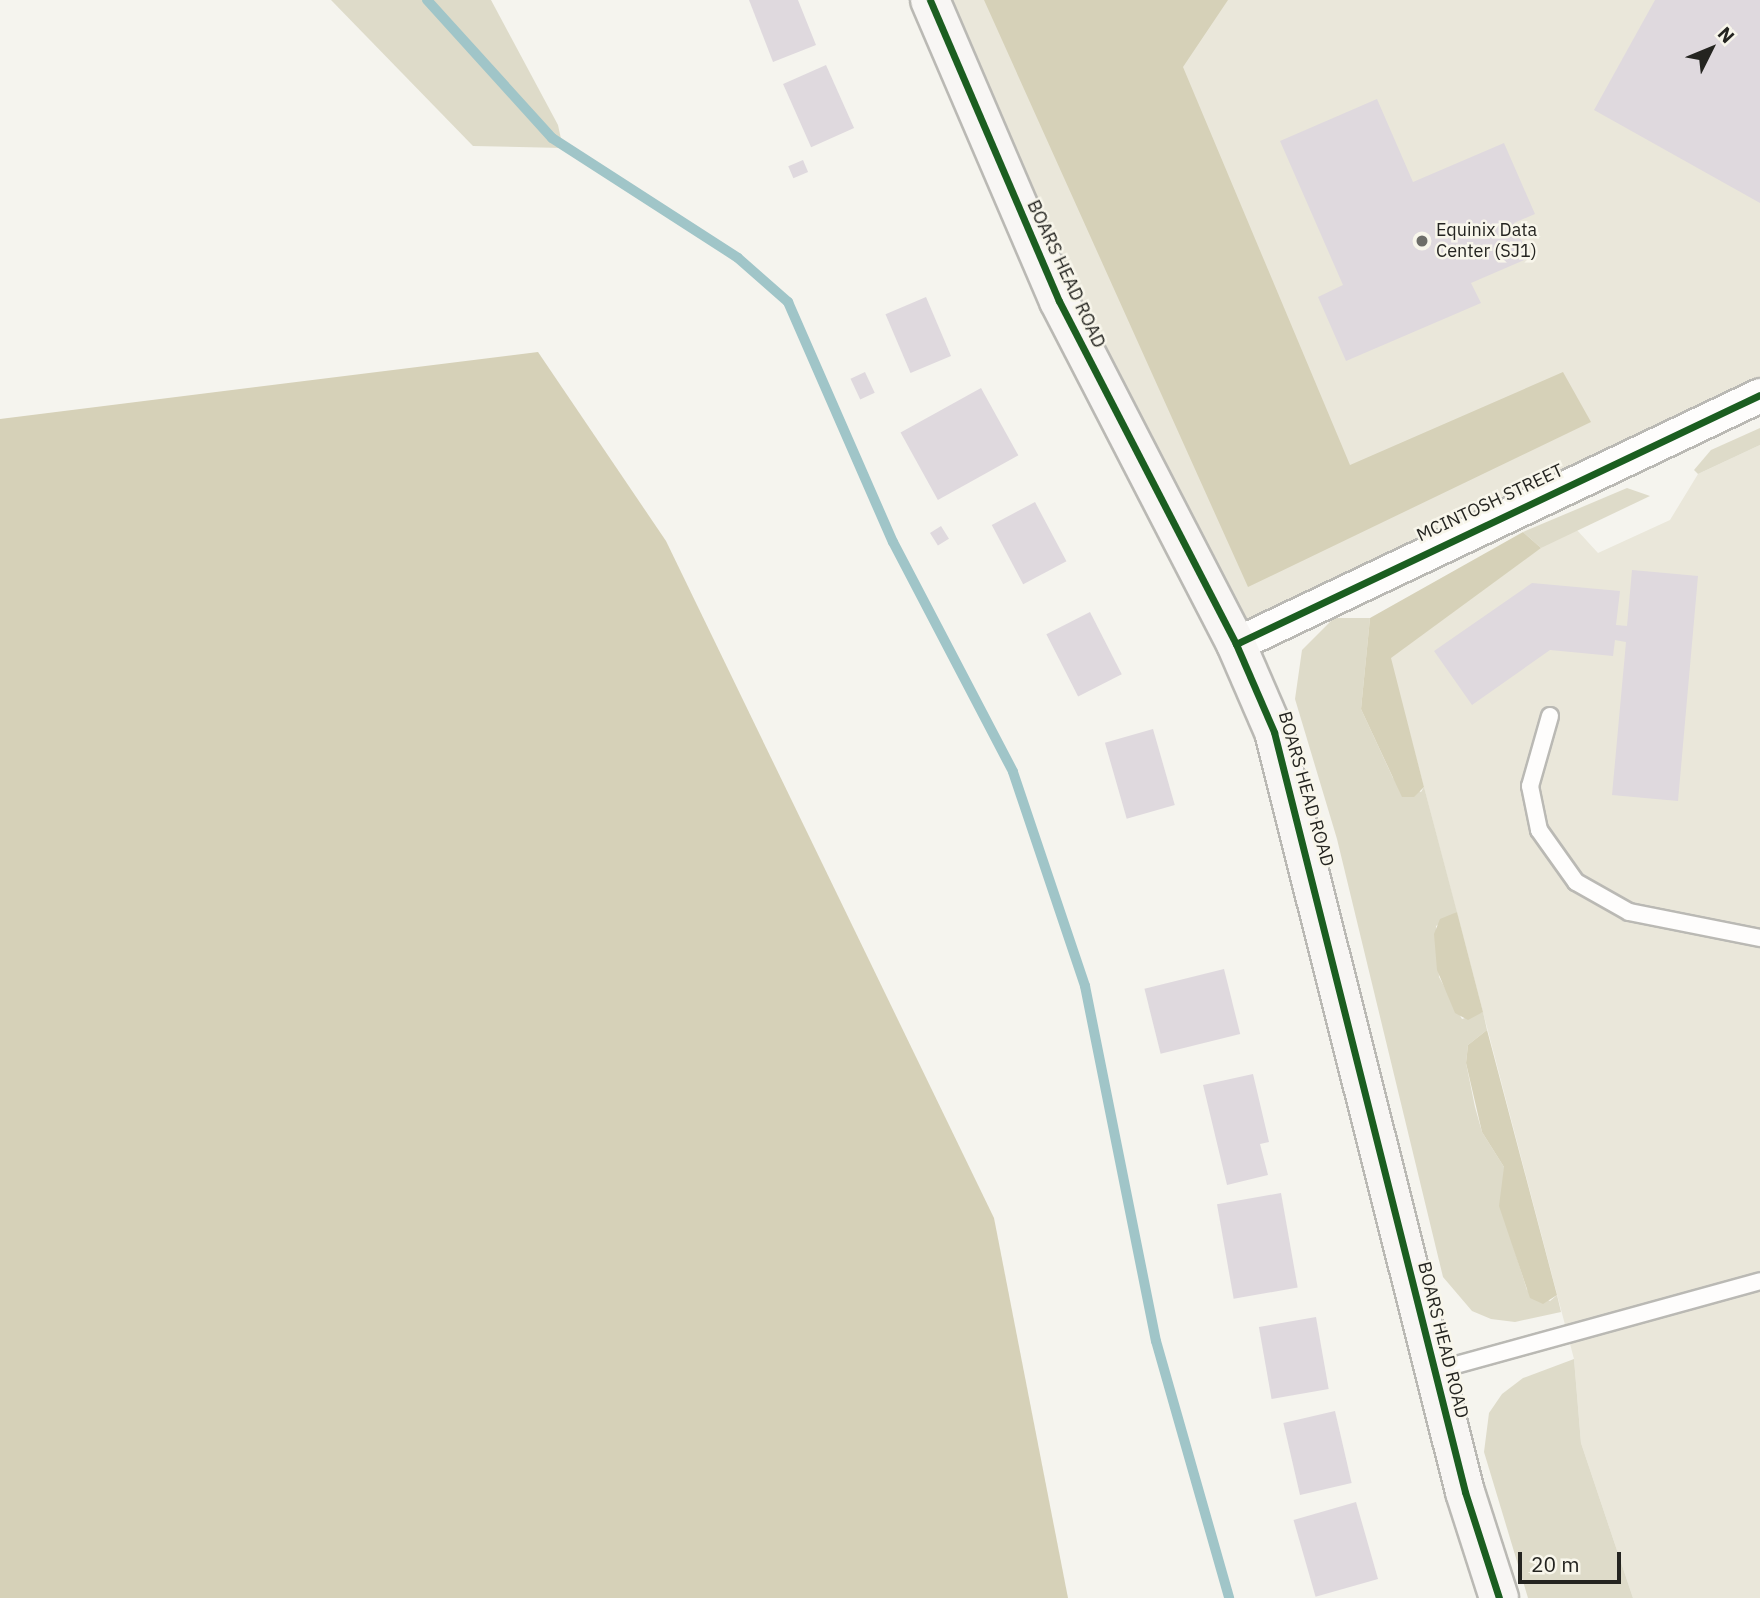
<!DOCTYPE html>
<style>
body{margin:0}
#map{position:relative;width:1760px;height:1598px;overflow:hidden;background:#f5f4ee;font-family:"IBM Plex Sans",sans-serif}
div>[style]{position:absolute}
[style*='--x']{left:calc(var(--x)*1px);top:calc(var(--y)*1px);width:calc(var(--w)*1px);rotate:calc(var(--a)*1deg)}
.built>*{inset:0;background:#eae7da}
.green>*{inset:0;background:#dedbc9}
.forest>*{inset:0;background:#d6d1b8}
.stream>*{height:10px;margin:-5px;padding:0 5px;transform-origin:5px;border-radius:5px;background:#a0c5c8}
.building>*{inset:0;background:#dfd9de;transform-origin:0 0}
.roads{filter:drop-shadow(2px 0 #bab9b4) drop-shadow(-2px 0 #bab9b4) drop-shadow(0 2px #bab9b4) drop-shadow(0 -2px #bab9b4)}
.lane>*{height:16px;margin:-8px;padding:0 8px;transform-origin:8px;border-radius:8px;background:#fefdfc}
.street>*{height:33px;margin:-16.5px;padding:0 16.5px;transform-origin:16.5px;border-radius:16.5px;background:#fefdfc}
.secondary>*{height:38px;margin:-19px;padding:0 19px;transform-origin:19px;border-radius:19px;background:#f8f6f4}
.cycleway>*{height:7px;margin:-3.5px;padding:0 3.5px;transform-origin:3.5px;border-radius:3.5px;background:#1b5e20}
.dots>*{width:19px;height:19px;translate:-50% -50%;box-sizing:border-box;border:4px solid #f8f6eb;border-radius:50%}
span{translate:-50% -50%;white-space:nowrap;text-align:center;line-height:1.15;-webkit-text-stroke:5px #f8f6eb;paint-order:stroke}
.poi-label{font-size:18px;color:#242420}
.left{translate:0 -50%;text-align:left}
.street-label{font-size:18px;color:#242420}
.north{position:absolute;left:1676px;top:14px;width:70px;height:70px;-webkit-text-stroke:5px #f8f6eb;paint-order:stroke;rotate:47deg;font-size:19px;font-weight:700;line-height:28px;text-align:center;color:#242420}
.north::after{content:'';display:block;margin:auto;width:24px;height:32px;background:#242420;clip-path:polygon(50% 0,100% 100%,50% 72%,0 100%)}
.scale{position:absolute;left:1518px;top:1552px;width:103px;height:32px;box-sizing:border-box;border:4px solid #242420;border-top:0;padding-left:9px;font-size:21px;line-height:24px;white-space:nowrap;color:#242420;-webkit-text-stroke:5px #f8f6eb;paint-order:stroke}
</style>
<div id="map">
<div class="built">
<div style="clip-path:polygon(930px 0,1760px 0,1760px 395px,1236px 644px)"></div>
<div style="clip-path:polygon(1760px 445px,1760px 1598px,1633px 1598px,1581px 1443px,1574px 1359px,1390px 658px,1550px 541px,1576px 529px,1598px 553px,1670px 520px,1698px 474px)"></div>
</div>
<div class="green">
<div style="clip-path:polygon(331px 0,491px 0,558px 125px,563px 148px,473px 146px)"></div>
<div style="clip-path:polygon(1760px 428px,1760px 445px,1698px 474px,1694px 470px,1711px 450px)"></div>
<div style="clip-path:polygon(1627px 488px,1650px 496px,1541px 548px,1523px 532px)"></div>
<div style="clip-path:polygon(1334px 618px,1370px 618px,1361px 709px,1393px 778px,1421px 792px,1424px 787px,1457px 912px,1436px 926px,1439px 977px,1462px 1019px,1483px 1012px,1487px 1030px,1468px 1045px,1466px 1063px,1475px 1107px,1482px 1132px,1504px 1167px,1504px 1217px,1527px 1290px,1550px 1301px,1557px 1295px,1561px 1312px,1515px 1322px,1491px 1319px,1472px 1311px,1443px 1277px,1337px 839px,1295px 699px,1302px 650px)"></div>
<div style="clip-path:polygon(1574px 1359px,1581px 1443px,1633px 1598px,1528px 1598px,1484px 1452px,1489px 1413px,1502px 1394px,1523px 1378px)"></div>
</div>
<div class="forest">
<div style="clip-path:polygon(984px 0,1228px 0,1183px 67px,1350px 465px,1563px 372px,1591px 422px,1248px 587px)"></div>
<div style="clip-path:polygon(538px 352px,666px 541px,994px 1218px,1068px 1598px,0 1598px,0 419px)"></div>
<div style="clip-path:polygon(1523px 532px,1541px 548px,1391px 658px,1424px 787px,1414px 797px,1402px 797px,1361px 709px,1370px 618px)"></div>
<div style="clip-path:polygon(1457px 912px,1483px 1012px,1468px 1020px,1455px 1013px,1437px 970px,1434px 934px,1440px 919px)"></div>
<div style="clip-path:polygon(1487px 1030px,1557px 1295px,1543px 1304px,1530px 1298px,1499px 1206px,1504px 1167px,1482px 1132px,1466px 1063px,1468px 1045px)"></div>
</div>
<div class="stream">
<div style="--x:427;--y:0;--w:186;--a:47.8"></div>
<div style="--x:552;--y:138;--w:221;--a:32.8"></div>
<div style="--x:738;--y:258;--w:67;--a:41.3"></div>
<div style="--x:788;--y:302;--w:262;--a:66.4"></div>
<div style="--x:893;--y:542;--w:259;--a:62.4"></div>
<div style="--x:1013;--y:772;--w:226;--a:71.4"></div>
<div style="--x:1085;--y:986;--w:362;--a:78.7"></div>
<div style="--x:1156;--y:1341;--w:267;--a:74.1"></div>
</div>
<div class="building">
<div style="clip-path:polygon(749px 0,798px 0,816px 45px,773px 62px)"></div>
<div style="clip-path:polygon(1655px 0,1760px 0,1760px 203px,1594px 110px)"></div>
<div style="left:826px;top:65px;width:69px;height:47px;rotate:66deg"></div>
<div style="clip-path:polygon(1377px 99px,1413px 182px,1504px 143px,1535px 214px,1514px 223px,1529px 258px,1471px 283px,1481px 303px,1346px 361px,1318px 297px,1343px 285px,1280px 141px)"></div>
<div style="left:803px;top:160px;width:13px;height:16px;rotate:67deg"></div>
<div style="left:926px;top:297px;width:64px;height:44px;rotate:67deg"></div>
<div style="left:865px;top:372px;width:23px;height:16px;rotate:65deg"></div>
<div style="left:981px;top:388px;width:77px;height:92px;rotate:61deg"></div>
<div style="left:1035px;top:502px;width:67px;height:49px;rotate:62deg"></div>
<div style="left:941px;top:526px;width:15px;height:13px;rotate:58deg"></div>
<div style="clip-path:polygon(1632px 570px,1698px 576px,1678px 801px,1612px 795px,1626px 642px,1615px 640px,1613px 656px,1550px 650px,1472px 705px,1434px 651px,1532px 583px,1620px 591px,1616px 625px,1627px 626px)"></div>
<div style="left:1090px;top:612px;width:70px;height:49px;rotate:63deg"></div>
<div style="left:1153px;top:729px;width:79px;height:50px;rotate:74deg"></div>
<div style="left:1224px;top:969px;width:67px;height:82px;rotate:76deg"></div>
<div style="clip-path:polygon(1253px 1074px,1269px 1142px,1260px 1144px,1268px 1175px,1227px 1185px,1203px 1085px)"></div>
<div style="left:1281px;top:1193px;width:96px;height:65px;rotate:80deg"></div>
<div style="left:1316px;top:1317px;width:73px;height:58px;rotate:80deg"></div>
<div style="left:1335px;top:1411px;width:74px;height:53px;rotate:77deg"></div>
<div style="left:1356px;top:1502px;width:80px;height:65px;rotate:74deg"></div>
</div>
<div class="roads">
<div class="lane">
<div style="--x:1550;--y:716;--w:73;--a:105.9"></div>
<div style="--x:1530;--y:786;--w:45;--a:78.4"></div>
<div style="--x:1539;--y:830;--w:64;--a:54.6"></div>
<div style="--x:1576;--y:882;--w:61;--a:29.5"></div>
<div style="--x:1629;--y:912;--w:134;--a:11.2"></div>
<div style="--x:1434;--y:1371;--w:338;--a:-15.4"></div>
</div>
<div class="street">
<div style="--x:1236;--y:644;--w:580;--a:-25.42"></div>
</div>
<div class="secondary">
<div style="--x:930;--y:0;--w:327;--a:66.8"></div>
<div style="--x:1059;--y:301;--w:386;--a:62.7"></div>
<div style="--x:1236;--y:644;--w:96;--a:66.6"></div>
<div style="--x:1274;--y:732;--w:784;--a:75.89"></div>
<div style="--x:1465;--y:1492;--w:111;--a:72.2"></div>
</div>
</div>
<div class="cycleway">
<div style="--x:930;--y:0;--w:327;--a:66.8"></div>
<div style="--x:1059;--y:301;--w:386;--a:62.7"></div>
<div style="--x:1236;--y:644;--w:96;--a:66.6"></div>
<div style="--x:1274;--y:732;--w:784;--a:75.89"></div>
<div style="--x:1465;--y:1492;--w:111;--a:72.2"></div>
<div style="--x:1236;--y:644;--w:580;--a:-25.42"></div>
</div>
<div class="dots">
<div style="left:1422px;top:241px;background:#6d6d68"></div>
</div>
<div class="poi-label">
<span class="left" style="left:1436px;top:241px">Equinix Data<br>Center (SJ1)</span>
</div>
<div class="street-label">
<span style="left:1066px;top:274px;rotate:65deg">BOARS HEAD ROAD</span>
<span style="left:1490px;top:503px;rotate:-25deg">MCINTOSH STREET</span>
<span style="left:1306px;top:789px;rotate:74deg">BOARS HEAD ROAD</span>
<span style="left:1443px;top:1340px;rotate:76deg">BOARS HEAD ROAD</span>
</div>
<div class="north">N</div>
<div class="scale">20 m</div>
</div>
